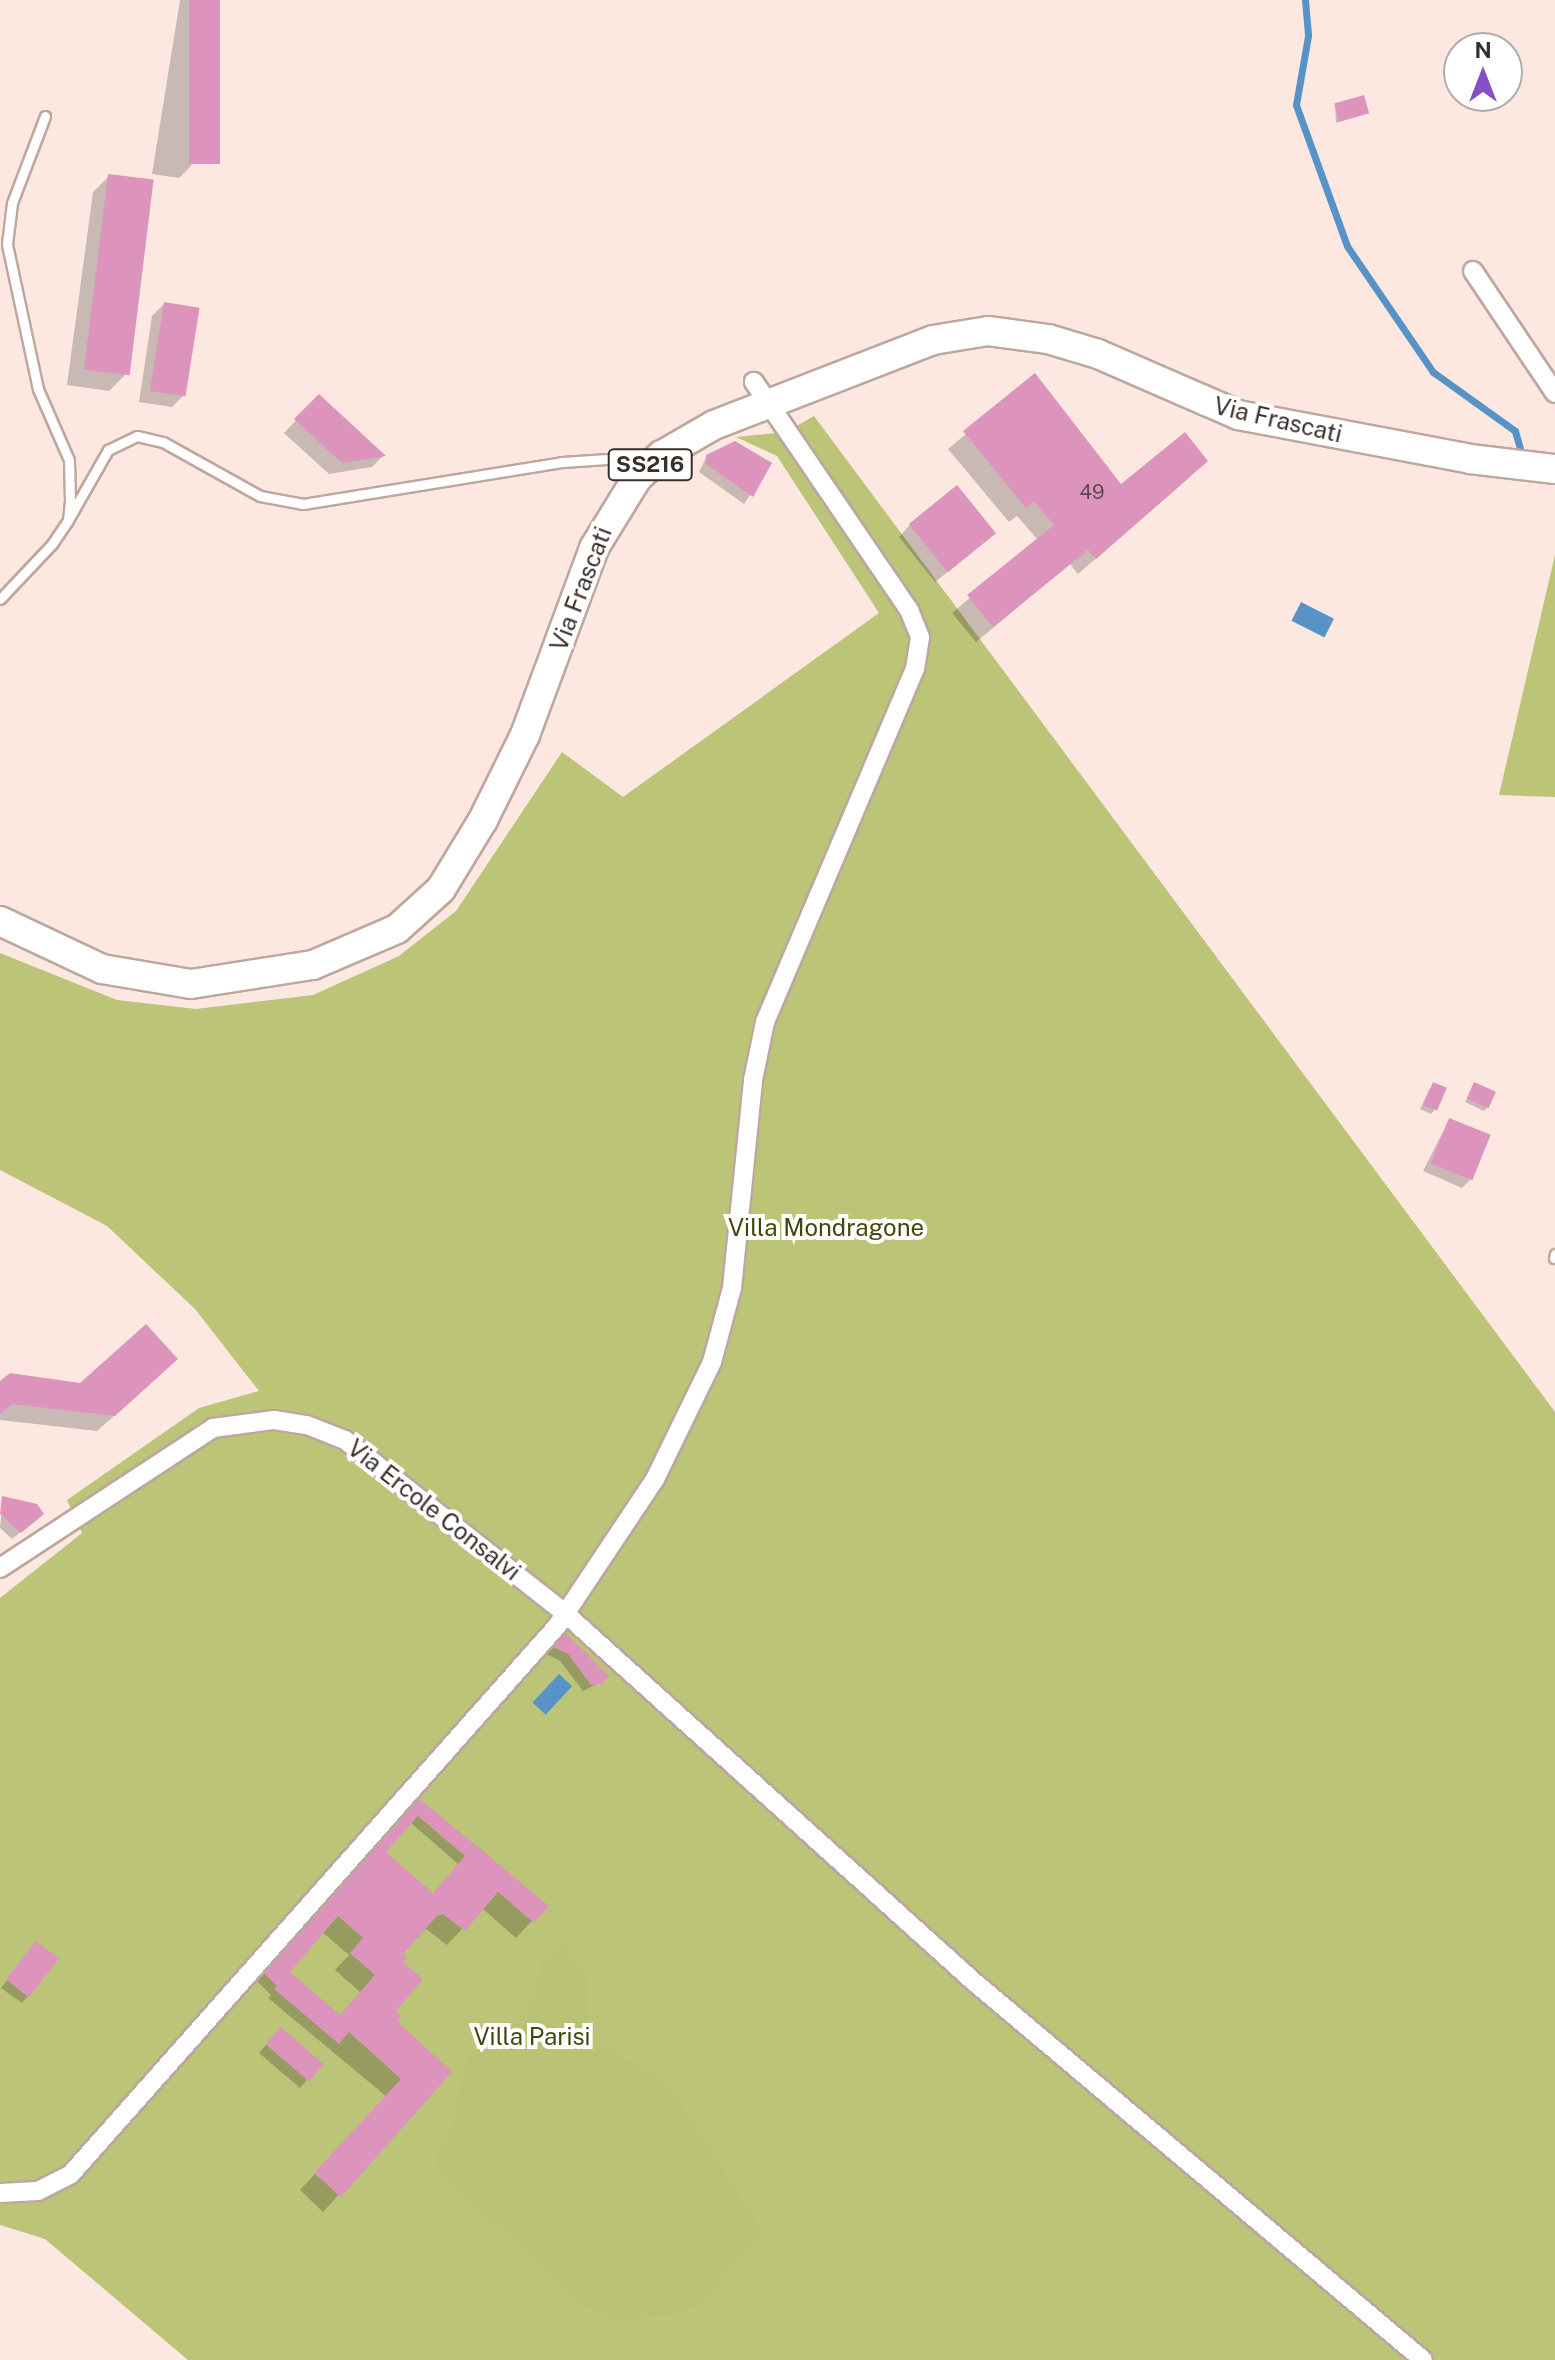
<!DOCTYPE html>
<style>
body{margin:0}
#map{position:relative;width:1555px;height:2360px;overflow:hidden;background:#fce8e1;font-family:"Public Sans",sans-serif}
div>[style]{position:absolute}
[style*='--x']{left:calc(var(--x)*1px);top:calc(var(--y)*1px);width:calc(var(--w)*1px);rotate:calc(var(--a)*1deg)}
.green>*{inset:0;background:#bcc478}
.forest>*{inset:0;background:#b9c275}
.water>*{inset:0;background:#5893c8;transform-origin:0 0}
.shadow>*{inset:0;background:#0003}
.stream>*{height:7px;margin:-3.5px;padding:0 3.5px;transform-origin:3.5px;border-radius:3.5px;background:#5893c8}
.building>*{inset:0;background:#dd94bc;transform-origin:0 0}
.roads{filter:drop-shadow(2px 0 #bda79e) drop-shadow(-2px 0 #bda79e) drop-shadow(0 2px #bda79e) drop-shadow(0 -2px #bda79e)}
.lane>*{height:9px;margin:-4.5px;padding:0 4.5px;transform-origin:4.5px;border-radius:4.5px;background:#fff}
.street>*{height:18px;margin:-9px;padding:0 9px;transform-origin:9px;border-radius:9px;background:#fff}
.primary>*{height:28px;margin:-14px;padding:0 14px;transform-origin:14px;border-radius:14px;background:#fff}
span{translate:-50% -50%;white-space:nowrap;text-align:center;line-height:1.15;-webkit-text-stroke:8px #fff;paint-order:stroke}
.number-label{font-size:20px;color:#61484f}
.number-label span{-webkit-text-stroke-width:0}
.shield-label span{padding:2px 6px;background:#fff;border:2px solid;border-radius:6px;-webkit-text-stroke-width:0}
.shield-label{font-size:22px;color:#382f2b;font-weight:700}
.street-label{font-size:24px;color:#382f2b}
.park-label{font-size:24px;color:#43470c}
.north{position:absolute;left:1443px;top:32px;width:80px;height:80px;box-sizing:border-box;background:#fff;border:2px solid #afacaa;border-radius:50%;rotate:0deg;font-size:22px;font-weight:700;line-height:32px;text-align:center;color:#382f2b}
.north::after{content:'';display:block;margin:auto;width:28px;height:36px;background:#8450c7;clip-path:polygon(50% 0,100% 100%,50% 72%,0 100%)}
</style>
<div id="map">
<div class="green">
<div style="clip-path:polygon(814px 416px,1555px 1412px,1555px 2360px,188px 2360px,45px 2239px,0 2225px,0 1598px,82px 1533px,67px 1500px,199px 1408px,259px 1391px,195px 1309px,107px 1226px,0 1170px,0 953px,117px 1000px,196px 1009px,313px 995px,399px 956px,456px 911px,562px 752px,623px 797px,879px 613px,777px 456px,736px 437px,786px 432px)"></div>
<div style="clip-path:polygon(1555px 555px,1555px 797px,1499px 795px)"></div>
</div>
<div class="forest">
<div style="clip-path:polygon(563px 1944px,588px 1978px,587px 2035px,669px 2086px,762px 2230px,699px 2305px,671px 2315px,614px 2319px,585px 2306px,440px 2173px,434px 2159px,451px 2131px,467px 2060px,479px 2042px,506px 2033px,536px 1998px,541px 1962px)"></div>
</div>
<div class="water">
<div style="left:1301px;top:602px;width:37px;height:21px;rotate:27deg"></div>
<div style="left:559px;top:1674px;width:18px;height:39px;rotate:43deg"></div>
</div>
<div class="shadow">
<div style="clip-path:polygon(180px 0,218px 0,191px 166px,179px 178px,152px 174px)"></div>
<div style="clip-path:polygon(1335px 104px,1367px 112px,1336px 123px)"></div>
<div style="clip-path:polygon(109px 176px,125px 375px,109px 391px,67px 385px,93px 192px)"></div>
<div style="clip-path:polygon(164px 304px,184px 395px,172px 407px,139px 402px,152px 316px)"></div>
<div style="clip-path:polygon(1035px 376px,1121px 487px,1190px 477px,1078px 574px,1070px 564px,976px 642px,952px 613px,1038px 540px,1017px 516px,1009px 522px,948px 449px)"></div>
<div style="clip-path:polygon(319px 396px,383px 456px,372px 467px,329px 474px,284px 433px)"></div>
<div style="clip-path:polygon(707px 456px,770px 464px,744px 504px,699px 472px)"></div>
<div style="clip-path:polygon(910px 525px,981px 545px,935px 582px,899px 537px)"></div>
<div style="clip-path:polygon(1475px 1085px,1487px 1108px,1484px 1111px,1465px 1102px)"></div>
<div style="clip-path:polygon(1430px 1088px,1434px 1111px,1431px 1114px,1420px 1109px)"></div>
<div style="clip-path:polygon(1449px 1120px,1470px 1180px,1462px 1188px,1423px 1171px)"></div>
<div style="clip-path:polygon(160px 1375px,97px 1431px,0 1420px,0 1383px,81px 1385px)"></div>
<div style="clip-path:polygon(3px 1498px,34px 1521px,12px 1539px,0 1528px)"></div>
<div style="clip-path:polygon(562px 1632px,599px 1683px,583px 1691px,560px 1661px,542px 1652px)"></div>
<div style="clip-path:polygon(evenodd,408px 1807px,473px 1849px,477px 1846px,546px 1906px,516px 1938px,482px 1908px,447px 1945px,426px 1929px,401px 1954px,394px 2022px,449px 2072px,323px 2212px,300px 2190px,387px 2097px,268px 1998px,271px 1995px,257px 1981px,309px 1921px,432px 1895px,458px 1864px,410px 1822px,408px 1807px,322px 1932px,349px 1955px,335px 1970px,360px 1992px,339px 2017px,288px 1972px,322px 1932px)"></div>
<div style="clip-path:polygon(29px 1952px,29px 1995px,22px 2003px,1px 1988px)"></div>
<div style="clip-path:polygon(273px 2037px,307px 2080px,300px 2088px,259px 2053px)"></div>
</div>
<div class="stream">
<div style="--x:1305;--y:0;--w:36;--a:85"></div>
<div style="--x:1308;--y:36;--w:70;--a:99.9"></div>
<div style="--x:1296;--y:105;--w:150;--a:70.1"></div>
<div style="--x:1347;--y:246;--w:153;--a:55.7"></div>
<div style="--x:1433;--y:372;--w:101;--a:35.7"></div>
<div style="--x:1515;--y:431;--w:18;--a:74"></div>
</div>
<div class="building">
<div style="left:189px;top:0;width:31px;height:164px"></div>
<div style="left:1364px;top:95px;width:19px;height:31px;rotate:74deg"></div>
<div style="left:108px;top:174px;width:46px;height:197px;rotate:7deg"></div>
<div style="left:164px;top:302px;width:36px;height:90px;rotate:9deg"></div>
<div style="clip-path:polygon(1035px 373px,1121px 484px,1185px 432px,1208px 461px,1096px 559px,1088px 550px,993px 627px,967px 595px,1054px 525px,1034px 501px,1026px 508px,963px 431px)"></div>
<div style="clip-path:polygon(319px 394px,386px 456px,342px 463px,294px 419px)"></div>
<div style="clip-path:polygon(735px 441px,772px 463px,753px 497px,706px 464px,706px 455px)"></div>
<div style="left:957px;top:485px;width:62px;height:62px;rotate:51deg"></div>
<div style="left:1433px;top:1082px;width:15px;height:25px;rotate:23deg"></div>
<div style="left:1474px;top:1082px;width:24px;height:18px;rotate:24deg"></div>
<div style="left:1449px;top:1118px;width:45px;height:49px;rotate:22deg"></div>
<div style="clip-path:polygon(146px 1324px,178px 1359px,115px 1416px,12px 1404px,0 1414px,0 1381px,10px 1373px,80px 1383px)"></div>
<div style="clip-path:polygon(2px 1496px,37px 1504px,44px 1514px,21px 1533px,0 1514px)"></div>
<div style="clip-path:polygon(562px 1629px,609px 1676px,602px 1684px,591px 1685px,568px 1654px,547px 1644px)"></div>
<div style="clip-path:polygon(evenodd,416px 1796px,549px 1906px,534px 1923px,498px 1892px,465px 1931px,443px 1914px,437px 1916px,403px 1954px,407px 1958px,403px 1962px,423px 1979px,396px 2011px,401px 2016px,397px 2021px,452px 2072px,341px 2197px,314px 2173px,401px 2079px,349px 2032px,339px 2044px,274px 1989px,277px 1986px,263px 1972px,416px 1796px,418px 1816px,465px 1856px,433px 1893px,386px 1852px,418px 1816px,416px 1796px,338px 1916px,363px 1938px,350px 1953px,375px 1975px,340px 2015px,290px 1972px,338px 1916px)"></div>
<div style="left:36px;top:1941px;width:29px;height:49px;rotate:38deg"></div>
<div style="left:281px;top:2027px;width:57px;height:23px;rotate:41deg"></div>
</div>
<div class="roads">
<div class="lane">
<div style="--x:68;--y:520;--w:81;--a:-60.3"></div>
<div style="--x:108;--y:450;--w:32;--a:-26"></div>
<div style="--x:137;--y:436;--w:27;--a:13"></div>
<div style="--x:163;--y:442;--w:111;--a:29.1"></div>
<div style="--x:260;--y:496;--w:44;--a:10.5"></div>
<div style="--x:303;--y:504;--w:262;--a:-9.2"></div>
<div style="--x:562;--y:462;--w:90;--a:-3.8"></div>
<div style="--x:0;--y:599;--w:76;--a:-46.6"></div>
<div style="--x:52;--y:544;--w:29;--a:-56"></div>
<div style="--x:68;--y:520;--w:19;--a:-84"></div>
<div style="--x:70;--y:501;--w:41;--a:-91.4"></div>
<div style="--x:69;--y:460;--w:77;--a:-113.6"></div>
<div style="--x:38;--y:389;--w:148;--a:-102.1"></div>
<div style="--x:7;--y:244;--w:41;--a:-83"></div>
<div style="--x:12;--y:203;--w:93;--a:-69.2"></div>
<div style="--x:1554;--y:1258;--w:4;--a:-76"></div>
</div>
<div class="street">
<div style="--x:1473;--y:271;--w:147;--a:56.1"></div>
<div style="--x:0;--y:1568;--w:255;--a:-33.3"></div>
<div style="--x:213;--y:1428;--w:62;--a:-7.5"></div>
<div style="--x:274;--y:1420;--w:33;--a:9"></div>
<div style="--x:307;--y:1425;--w:41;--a:21.5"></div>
<div style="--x:345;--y:1440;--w:283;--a:38.2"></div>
<div style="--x:567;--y:1615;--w:547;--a:42.03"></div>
<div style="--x:973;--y:1981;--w:588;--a:40.1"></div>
<div style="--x:0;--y:2193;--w:38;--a:-3"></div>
<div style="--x:38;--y:2191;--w:37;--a:-27"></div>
<div style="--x:71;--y:2174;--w:732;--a:-48.43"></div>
<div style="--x:557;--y:1626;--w:177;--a:-56.3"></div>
<div style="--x:655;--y:1479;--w:130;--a:-64"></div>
<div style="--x:712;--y:1362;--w:77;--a:-74.9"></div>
<div style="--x:732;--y:1288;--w:209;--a:-84.2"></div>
<div style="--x:753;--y:1080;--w:59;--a:-78.3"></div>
<div style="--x:765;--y:1022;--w:384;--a:-67"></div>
<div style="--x:915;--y:669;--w:32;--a:-81"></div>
<div style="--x:920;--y:637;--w:29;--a:-112"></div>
<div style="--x:909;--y:610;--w:276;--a:-124.2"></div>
</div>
<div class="primary">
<div style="--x:0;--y:921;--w:113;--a:25.2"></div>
<div style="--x:102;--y:969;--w:90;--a:9.6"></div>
<div style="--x:191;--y:984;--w:123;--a:-8.9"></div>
<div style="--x:313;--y:965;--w:91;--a:-23.2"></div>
<div style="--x:397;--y:929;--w:59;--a:-42.3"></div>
<div style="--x:441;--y:889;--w:81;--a:-58.7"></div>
<div style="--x:483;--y:820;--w:95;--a:-63.7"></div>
<div style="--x:525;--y:735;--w:199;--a:-69.7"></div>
<div style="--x:594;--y:548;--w:82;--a:-58.4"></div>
<div style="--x:637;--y:478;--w:34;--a:-43"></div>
<div style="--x:662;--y:455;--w:60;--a:-30"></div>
<div style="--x:714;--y:425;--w:235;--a:-21.2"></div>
<div style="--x:933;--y:340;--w:56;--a:-9.3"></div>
<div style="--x:988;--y:331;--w:61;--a:7.6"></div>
<div style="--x:1048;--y:339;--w:52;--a:16.7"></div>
<div style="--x:1098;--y:354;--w:153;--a:23.5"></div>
<div style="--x:1238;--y:415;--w:236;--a:10.7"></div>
<div style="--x:1470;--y:459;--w:86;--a:6.7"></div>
</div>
</div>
<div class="number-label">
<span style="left:1092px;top:492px">49</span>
</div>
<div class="shield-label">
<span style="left:650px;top:465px">SS216</span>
</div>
<div class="street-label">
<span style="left:1278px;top:420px;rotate:13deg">Via Frascati</span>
<span style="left:581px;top:589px;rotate:-69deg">Via Frascati</span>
<span style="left:434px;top:1510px;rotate:38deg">Via Ercole Consalvi</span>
</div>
<div class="park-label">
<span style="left:826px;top:1228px">Villa Mondragone</span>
<span style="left:532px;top:2037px">Villa Parisi</span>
</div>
<div class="north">N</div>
</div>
